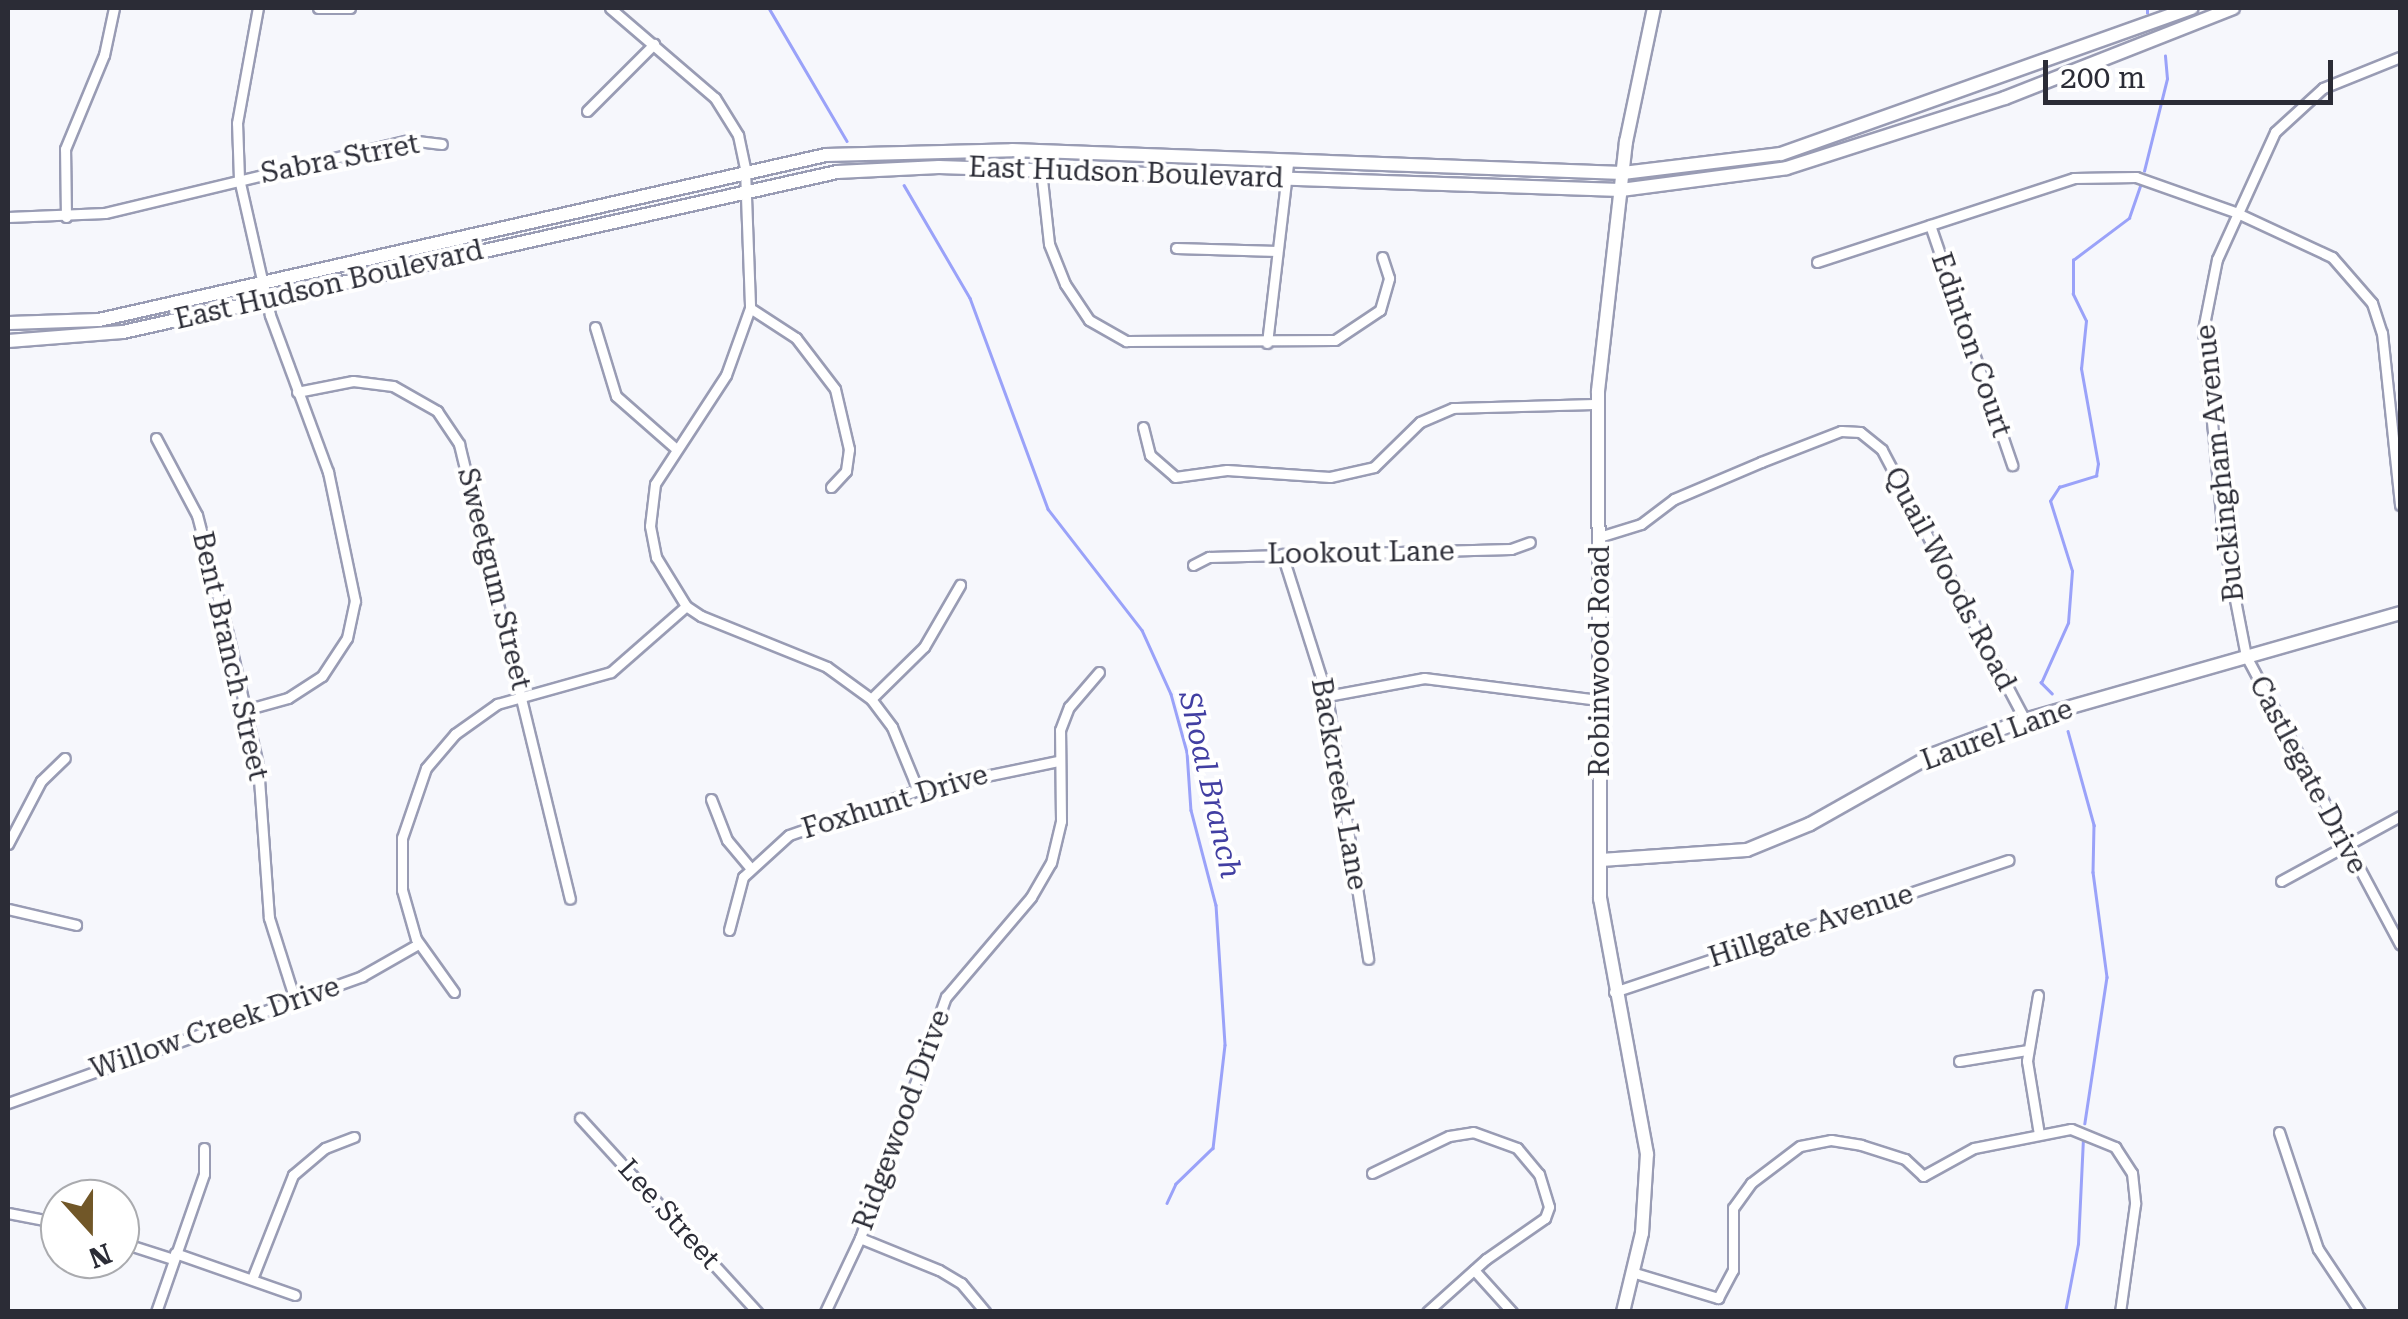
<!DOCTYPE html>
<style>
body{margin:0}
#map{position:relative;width:2408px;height:1319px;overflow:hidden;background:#f6f7fc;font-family:"Roboto Serif",serif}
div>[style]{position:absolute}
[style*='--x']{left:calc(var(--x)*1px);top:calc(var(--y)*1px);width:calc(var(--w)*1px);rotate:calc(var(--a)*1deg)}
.stream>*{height:2.5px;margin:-1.25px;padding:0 1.25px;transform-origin:1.25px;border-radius:1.25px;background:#9aa2f9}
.roads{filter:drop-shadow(2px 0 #999cb4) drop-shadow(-2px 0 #999cb4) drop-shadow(0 2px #999cb4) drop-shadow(0 -2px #999cb4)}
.street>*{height:9px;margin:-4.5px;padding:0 4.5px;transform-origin:4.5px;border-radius:4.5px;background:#fff}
.secondary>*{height:12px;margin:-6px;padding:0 6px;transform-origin:6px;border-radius:6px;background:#fff}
span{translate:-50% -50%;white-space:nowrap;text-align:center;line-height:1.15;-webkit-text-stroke:8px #fff;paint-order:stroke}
.street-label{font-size:28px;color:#2b2c36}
.water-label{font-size:30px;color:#423fa2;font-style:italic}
.frame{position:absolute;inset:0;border:10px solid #2b2c36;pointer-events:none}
.north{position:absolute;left:40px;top:1179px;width:100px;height:100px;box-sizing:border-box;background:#fff;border:2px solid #aaabaf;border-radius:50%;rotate:159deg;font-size:28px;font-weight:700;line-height:40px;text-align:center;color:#2b2c36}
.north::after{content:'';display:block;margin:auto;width:35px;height:45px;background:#715728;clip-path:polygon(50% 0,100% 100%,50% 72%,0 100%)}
.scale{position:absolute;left:2043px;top:60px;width:290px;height:45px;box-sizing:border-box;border:5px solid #2b2c36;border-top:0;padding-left:12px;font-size:30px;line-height:35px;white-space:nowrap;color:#2b2c36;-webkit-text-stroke:8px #fff;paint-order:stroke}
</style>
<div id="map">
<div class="stream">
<div style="--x:769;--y:8;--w:154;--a:59.6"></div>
<div style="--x:2147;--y:13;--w:5;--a:-90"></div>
<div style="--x:2144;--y:171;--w:95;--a:-76"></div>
<div style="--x:2167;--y:79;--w:23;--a:-95"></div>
<div style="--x:904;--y:185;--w:131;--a:59.7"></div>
<div style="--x:970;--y:298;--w:225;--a:69.7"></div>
<div style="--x:1048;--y:509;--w:153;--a:52.2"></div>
<div style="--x:1142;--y:630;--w:70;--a:65.6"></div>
<div style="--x:1171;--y:694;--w:60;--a:74.6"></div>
<div style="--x:1187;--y:752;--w:58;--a:86.1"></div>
<div style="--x:1191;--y:810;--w:98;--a:75.3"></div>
<div style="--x:1216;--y:905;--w:140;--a:86.3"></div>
<div style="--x:1225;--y:1045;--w:104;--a:96.6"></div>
<div style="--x:1213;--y:1148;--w:52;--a:135.8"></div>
<div style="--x:1176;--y:1184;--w:21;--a:115"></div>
<div style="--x:2052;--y:694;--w:16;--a:-135"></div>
<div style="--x:2041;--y:683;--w:66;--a:-65.8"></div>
<div style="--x:2068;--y:623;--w:52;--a:-85.6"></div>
<div style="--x:2072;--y:571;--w:73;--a:-107.4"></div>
<div style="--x:2050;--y:501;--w:17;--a:-57"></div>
<div style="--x:2059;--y:487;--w:39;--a:-17"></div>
<div style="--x:2096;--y:476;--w:12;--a:-81"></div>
<div style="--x:2098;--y:464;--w:97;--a:-100.1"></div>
<div style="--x:2081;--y:369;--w:48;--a:-84.1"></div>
<div style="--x:2086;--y:321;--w:30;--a:-116"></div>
<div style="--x:2073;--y:294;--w:34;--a:-90"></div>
<div style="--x:2073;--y:260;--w:70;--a:-36.9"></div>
<div style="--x:2129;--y:218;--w:34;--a:-71"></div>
<div style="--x:2068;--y:731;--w:98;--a:74.5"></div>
<div style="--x:2094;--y:825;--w:47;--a:91.2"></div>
<div style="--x:2093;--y:872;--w:106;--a:82.4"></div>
<div style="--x:2107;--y:977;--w:148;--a:98.6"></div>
<div style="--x:2065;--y:1312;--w:69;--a:-79.2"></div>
<div style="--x:2078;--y:1244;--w:105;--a:-87.3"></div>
</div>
<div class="roads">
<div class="street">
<div style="--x:318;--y:8;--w:32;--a:0"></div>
<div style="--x:610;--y:8;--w:138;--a:40.6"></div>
<div style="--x:715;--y:98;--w:44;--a:58.1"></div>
<div style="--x:738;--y:135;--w:35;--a:78"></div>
<div style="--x:745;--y:169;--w:139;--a:87.9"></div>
<div style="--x:750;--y:308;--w:71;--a:109.7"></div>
<div style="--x:726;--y:375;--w:130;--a:123.1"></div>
<div style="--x:655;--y:484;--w:42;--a:96.8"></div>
<div style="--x:650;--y:526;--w:32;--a:79"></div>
<div style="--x:656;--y:557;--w:57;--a:58.5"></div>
<div style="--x:686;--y:606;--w:18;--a:34"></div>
<div style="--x:701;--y:616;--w:136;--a:22"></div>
<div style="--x:827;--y:667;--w:54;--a:36"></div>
<div style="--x:871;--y:699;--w:35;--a:53"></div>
<div style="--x:892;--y:727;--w:68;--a:67.6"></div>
<div style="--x:2400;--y:57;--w:83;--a:158.1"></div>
<div style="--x:2323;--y:88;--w:65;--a:137.5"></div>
<div style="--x:2275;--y:132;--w:140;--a:114.5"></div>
<div style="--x:2217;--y:259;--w:72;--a:101.2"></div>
<div style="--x:2203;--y:330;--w:214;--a:84.4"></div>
<div style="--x:2224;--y:543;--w:115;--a:79"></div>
<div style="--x:2246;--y:656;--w:327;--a:61.9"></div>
<div style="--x:587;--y:111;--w:95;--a:-45"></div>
<div style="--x:1041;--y:170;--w:74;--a:83.8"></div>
<div style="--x:1049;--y:244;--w:43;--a:68.2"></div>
<div style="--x:1065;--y:284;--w:43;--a:56.3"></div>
<div style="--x:1089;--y:320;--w:43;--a:29.6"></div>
<div style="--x:1126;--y:341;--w:209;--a:-0.3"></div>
<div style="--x:1335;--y:340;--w:54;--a:-33.7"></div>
<div style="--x:1380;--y:310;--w:33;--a:-74"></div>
<div style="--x:1389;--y:278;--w:22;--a:-108"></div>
<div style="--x:8;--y:217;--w:97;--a:-2.4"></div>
<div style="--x:105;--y:213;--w:313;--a:-13.5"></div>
<div style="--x:409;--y:140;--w:33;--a:7"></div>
<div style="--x:66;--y:217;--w:68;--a:-90.8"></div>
<div style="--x:65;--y:149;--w:102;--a:-67.5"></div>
<div style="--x:104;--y:55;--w:48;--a:-78"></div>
<div style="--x:1930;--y:225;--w:254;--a:71.1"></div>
<div style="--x:1176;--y:248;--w:101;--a:1.7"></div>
<div style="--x:1817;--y:262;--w:270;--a:-18.1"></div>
<div style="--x:2074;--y:178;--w:62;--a:-0.9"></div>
<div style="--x:2136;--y:177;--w:105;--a:19.5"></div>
<div style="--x:2235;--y:212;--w:107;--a:24.9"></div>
<div style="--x:2332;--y:257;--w:61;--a:49"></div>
<div style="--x:2372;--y:303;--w:32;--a:72"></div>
<div style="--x:2382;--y:333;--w:173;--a:84"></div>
<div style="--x:750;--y:308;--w:55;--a:33.1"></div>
<div style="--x:796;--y:338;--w:64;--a:52.6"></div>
<div style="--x:835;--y:389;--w:62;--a:76.9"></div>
<div style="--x:849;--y:449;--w:22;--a:98"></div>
<div style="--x:846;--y:471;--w:22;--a:133"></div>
<div style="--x:595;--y:327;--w:72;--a:73.1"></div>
<div style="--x:616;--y:396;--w:77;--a:41.3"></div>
<div style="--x:1267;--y:343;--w:181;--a:-83.3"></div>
<div style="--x:297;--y:392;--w:57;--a:-11.1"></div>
<div style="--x:353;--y:381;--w:40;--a:7.1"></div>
<div style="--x:393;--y:386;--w:51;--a:29.6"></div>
<div style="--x:437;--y:411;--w:40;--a:56"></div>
<div style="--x:459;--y:444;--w:468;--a:76.3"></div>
<div style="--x:1143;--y:427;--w:29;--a:76"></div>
<div style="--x:1150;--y:455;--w:33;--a:41"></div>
<div style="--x:1175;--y:477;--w:52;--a:-7.7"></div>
<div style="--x:1227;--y:470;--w:103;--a:3.9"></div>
<div style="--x:1330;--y:477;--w:45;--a:-12.8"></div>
<div style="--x:1374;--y:467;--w:64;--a:-44.4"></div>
<div style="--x:1420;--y:422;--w:36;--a:-23"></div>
<div style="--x:1453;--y:408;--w:145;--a:-1.6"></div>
<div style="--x:156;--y:438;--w:87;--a:62"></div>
<div style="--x:197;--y:515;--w:123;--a:75.4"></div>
<div style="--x:228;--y:634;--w:134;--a:77.1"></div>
<div style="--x:258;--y:765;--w:153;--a:85.9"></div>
<div style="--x:269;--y:918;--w:86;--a:72.4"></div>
<div style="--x:1599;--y:537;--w:44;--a:-17.2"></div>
<div style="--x:1641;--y:524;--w:41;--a:-37.1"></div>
<div style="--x:1674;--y:499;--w:95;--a:-23"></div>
<div style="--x:1761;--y:462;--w:86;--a:-21.2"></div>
<div style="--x:1841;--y:431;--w:19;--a:3"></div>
<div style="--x:1860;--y:432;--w:28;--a:39"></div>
<div style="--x:1882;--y:450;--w:306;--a:62.1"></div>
<div style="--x:1282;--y:554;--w:149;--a:72.4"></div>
<div style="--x:1327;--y:696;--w:266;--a:81.1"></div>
<div style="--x:1193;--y:565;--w:18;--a:-27"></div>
<div style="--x:1209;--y:557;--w:302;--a:-1.5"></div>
<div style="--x:1511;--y:549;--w:20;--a:-20"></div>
<div style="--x:1327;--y:696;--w:99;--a:-10.5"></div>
<div style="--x:1424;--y:678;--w:176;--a:7.2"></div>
<div style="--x:871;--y:699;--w:74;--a:-44.5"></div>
<div style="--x:924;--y:647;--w:72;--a:-59.9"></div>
<div style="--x:245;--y:710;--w:45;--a:-15.6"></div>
<div style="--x:288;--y:698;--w:40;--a:-32.9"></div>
<div style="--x:322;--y:676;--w:45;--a:-56.7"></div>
<div style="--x:347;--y:638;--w:38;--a:-78"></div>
<div style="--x:355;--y:601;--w:132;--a:-101.8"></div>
<div style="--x:328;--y:472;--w:167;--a:-110.3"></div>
<div style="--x:270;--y:315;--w:139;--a:-102.8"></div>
<div style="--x:239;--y:179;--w:56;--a:-92"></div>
<div style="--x:237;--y:123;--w:117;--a:-79.7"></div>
<div style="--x:711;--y:799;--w:44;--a:68.7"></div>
<div style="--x:727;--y:840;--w:35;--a:50"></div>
<div style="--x:8;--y:844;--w:71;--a:-62.4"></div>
<div style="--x:41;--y:781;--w:33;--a:-44"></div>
<div style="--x:2281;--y:881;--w:136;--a:-28.6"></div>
<div style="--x:8;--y:909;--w:70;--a:13.2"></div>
<div style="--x:729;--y:930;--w:55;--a:-75.2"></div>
<div style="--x:743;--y:877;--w:62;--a:-42.4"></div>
<div style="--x:789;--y:835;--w:137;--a:-19.2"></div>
<div style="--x:918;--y:790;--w:143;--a:-11.7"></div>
<div style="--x:454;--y:992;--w:65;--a:-125.6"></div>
<div style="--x:416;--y:939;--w:51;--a:-105.9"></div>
<div style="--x:402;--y:890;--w:52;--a:-90"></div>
<div style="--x:402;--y:838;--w:74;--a:-71.1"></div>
<div style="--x:426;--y:768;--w:45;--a:-49.5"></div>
<div style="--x:455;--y:734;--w:52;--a:-35.5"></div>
<div style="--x:497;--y:704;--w:118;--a:-15.7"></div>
<div style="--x:611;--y:672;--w:100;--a:-41.3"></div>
<div style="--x:1614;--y:992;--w:416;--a:-18.5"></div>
<div style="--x:2038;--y:995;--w:67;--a:99.5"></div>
<div style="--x:2027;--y:1061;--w:74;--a:80.7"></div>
<div style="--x:1959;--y:1061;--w:70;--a:-9.1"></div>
<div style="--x:8;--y:1103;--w:376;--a:-19.7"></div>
<div style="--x:362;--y:976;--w:64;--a:-29.7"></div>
<div style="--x:580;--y:1118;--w:263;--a:47.6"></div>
<div style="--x:2279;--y:1132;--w:123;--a:71.6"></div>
<div style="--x:2318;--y:1249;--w:76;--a:56.3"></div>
<div style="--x:1372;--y:1173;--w:85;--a:-25.7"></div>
<div style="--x:1449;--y:1136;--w:24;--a:-9"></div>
<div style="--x:1473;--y:1132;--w:47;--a:20"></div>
<div style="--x:1517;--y:1148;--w:34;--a:50"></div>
<div style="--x:1539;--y:1174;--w:34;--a:73"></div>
<div style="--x:1549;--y:1207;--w:12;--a:110"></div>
<div style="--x:1545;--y:1218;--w:72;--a:145.2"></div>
<div style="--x:1486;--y:1259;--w:79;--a:138.1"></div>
<div style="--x:8;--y:1213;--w:53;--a:10.9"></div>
<div style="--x:860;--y:1238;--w:85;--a:22.1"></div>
<div style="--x:939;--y:1270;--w:26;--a:31"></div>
<div style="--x:961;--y:1283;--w:38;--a:50"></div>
<div style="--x:120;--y:1242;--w:56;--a:17.8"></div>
<div style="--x:175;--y:1253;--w:127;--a:19.3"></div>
<div style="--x:1474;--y:1270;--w:57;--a:47.9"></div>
<div style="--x:1635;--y:1273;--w:87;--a:16.8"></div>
<div style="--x:1718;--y:1298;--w:32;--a:-62"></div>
<div style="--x:1733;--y:1270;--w:62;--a:-90"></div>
<div style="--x:1733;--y:1208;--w:31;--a:-54"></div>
<div style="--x:1751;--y:1183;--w:61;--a:-37.1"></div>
<div style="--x:1800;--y:1146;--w:32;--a:-11"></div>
<div style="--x:1831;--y:1140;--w:30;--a:9"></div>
<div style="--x:1861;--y:1145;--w:46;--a:17.7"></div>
<div style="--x:1905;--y:1159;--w:25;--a:43"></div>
<div style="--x:1923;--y:1176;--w:58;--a:-28.8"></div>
<div style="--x:1974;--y:1148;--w:99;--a:-11.1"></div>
<div style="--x:2071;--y:1129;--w:48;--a:22.2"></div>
<div style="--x:2115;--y:1147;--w:31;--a:57"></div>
<div style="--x:2132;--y:1173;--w:31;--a:84"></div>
<div style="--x:2135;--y:1204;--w:109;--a:97.9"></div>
<div style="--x:252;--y:1279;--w:112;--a:-68.5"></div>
<div style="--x:293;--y:1175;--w:42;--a:-40.2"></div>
<div style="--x:325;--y:1148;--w:31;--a:-21"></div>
<div style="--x:156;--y:1312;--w:146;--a:-70.8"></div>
<div style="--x:204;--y:1174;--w:26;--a:-90"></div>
<div style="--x:825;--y:1312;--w:82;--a:-64.7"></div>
<div style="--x:860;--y:1238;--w:256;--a:-70.4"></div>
<div style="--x:946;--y:997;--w:131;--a:-49.6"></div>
<div style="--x:1031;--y:897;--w:39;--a:-60"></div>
<div style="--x:1051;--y:863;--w:43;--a:-76.6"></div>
<div style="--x:1061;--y:821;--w:91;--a:-90.6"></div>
<div style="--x:1060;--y:730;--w:25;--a:-69"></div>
<div style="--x:1069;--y:707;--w:46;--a:-49.4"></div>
</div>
<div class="secondary">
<div style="--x:8;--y:323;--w:91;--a:-1.9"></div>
<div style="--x:99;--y:320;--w:745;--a:-12.79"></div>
<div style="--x:826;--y:155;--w:186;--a:-1.5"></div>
<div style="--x:1012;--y:150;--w:611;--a:2.16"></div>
<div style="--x:1623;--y:173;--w:159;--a:-6.9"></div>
<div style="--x:1781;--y:154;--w:436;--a:-19.6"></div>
<div style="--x:8;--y:341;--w:115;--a:-4.5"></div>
<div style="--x:123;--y:332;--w:732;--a:-12.63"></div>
<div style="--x:837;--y:172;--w:102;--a:-2.8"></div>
<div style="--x:939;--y:167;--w:682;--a:1.93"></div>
<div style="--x:1621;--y:190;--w:167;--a:-7.5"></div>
<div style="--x:1787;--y:168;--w:229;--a:-17.8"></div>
<div style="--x:2005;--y:98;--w:245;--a:-21.5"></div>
<div style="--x:1601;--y:860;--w:146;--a:-3.9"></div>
<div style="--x:1747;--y:850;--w:68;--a:-22.4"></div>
<div style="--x:1810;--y:824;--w:142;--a:-29.4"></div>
<div style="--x:1934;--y:754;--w:97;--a:-20.5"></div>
<div style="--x:2025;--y:720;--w:390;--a:-15.9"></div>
<div style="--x:1623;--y:1312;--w:81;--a:-76.5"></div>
<div style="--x:1642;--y:1233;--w:79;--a:-86.4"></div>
<div style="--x:1647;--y:1154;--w:259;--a:-100.4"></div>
<div style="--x:1600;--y:899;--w:508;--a:-90.23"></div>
<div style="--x:1598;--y:391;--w:251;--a:-83.6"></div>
<div style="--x:1626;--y:142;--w:137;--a:-78.2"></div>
</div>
</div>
<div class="street-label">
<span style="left:340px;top:159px;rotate:-11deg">Sabra Strret</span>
<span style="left:1126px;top:173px;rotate:2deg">East Hudson Boulevard</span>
<span style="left:329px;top:285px;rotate:-13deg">East Hudson Boulevard</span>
<span style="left:1971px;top:345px;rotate:71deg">Edinton Court</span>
<span style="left:2220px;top:463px;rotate:-96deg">Buckingham Avenue</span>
<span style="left:1361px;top:553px;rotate:-1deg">Lookout Lane</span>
<span style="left:494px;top:579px;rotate:76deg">Sweetgum Street</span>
<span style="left:1950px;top:579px;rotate:62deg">Quail Woods Road</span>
<span style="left:230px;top:656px;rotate:77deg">Bent Branch Street</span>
<span style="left:1600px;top:661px;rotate:-90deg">Robinwood Road</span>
<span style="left:1997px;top:735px;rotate:-20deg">Laurel Lane</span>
<span style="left:2308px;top:775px;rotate:62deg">Castlegate Drive</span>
<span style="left:1339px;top:784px;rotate:80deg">Backcreek Lane</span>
<span style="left:895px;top:802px;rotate:-17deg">Foxhunt Drive</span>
<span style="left:1811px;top:926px;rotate:-18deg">Hillgate Avenue</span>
<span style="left:215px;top:1028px;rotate:-19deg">Willow Creek Drive</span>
<span style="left:902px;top:1120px;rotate:-70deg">Ridgewood Drive</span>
<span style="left:669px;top:1214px;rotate:48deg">Lee Street</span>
</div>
<div class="water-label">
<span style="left:1210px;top:785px;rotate:77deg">Shoal Branch</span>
</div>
<div class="frame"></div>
<div class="north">N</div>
<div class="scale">200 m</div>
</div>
